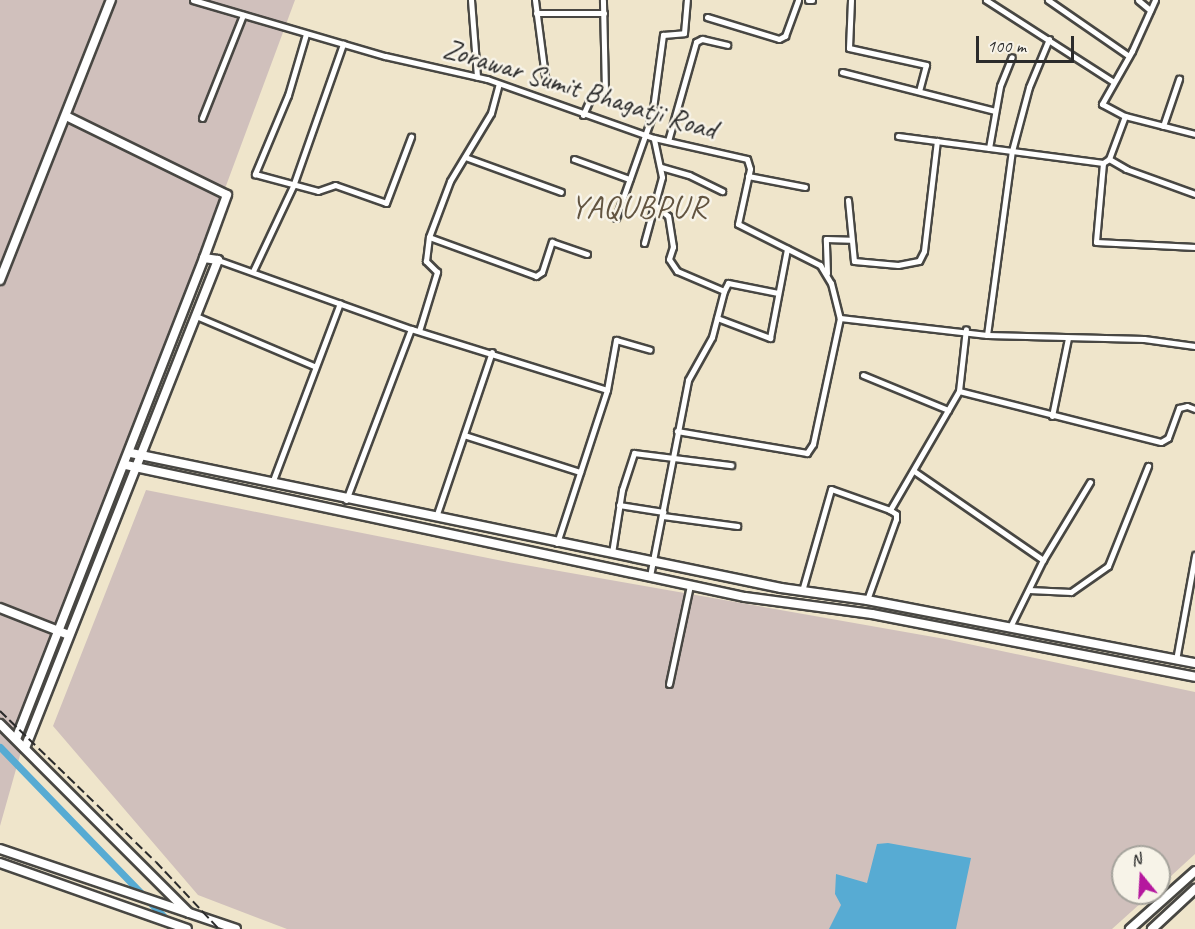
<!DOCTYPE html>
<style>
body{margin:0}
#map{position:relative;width:1195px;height:929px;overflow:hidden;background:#efe5cb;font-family:Caveat,sans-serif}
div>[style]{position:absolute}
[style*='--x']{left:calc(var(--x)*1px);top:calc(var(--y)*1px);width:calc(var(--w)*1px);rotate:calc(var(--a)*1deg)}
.industrial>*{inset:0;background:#d0c0bc}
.water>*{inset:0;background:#57abd3}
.canal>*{height:7px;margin:-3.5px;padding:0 3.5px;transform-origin:3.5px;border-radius:3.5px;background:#57abd3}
.roads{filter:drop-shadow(2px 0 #484743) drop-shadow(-2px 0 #484743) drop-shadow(0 2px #484743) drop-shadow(0 -2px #484743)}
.street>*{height:5px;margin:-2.5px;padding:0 2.5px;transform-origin:2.5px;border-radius:2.5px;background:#fff}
.secondary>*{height:8px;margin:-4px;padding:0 4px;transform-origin:4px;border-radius:4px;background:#fff}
.rail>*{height:2px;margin-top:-1px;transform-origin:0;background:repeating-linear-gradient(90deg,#2b2b2b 0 9px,transparent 0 13.5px)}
span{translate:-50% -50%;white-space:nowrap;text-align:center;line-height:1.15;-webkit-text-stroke:5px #f7f3e8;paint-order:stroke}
.street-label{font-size:28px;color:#2b2b2b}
.quarter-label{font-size:32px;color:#625440;letter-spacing:1.5px}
.north{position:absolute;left:1111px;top:845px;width:60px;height:60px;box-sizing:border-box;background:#f7f3e8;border:2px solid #a5a39c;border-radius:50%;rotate:342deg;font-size:16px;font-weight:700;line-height:24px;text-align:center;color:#2b2b2b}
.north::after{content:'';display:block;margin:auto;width:21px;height:27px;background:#b5179e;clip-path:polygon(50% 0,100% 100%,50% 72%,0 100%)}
.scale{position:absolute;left:976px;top:36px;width:98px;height:27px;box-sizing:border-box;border:3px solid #2b2b2b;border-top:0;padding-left:8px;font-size:18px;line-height:21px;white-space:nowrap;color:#2b2b2b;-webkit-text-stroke:4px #f7f3e8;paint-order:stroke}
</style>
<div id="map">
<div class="industrial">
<div style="clip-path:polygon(0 0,295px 0,194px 272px,59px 617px,0 826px)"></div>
<div style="clip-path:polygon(146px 490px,503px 561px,945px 639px,1195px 692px,1195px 854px,1159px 887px,1159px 857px,1123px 857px,1123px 893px,1152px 893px,1112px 929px,287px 929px,198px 895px,53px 726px)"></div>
</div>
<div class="water">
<div style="clip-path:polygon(888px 843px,971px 858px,956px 929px,829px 929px,841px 905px,835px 894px,836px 874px,867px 883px,877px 844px)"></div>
</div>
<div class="canal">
<div style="--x:0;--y:747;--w:253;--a:46"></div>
</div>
<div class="roads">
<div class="street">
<div style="--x:193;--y:0;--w:200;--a:16.3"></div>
<div style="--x:385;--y:56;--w:105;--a:12.7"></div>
<div style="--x:487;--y:79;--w:177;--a:19.5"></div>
<div style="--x:654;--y:138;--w:95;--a:12.7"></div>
<div style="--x:747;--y:159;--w:10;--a:73"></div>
<div style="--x:750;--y:169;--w:56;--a:102.3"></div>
<div style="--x:738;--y:224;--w:92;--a:26.6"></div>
<div style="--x:820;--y:265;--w:21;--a:59"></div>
<div style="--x:831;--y:283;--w:36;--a:76"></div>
<div style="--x:840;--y:318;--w:129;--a:102.1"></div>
<div style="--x:813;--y:444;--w:11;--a:124"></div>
<div style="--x:807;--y:453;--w:132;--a:-170.4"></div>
<div style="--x:471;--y:0;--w:77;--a:85.5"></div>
<div style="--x:535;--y:0;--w:84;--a:82.5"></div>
<div style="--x:808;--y:0;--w:4;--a:0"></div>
<div style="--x:851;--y:0;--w:48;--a:92.4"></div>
<div style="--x:849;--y:48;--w:79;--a:12.4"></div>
<div style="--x:926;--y:65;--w:27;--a:105"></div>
<div style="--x:986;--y:0;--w:150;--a:32.7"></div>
<div style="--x:1048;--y:0;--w:98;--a:34.7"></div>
<div style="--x:1138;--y:0;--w:16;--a:40"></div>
<div style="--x:1155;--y:0;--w:56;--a:114.3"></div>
<div style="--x:1132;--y:51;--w:61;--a:119.5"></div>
<div style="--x:1102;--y:104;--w:26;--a:28"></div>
<div style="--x:1125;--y:116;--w:72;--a:14.4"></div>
<div style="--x:536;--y:13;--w:68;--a:0"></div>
<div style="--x:707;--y:17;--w:75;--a:17"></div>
<div style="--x:779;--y:39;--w:7;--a:-27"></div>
<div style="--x:785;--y:36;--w:38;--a:-70"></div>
<div style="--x:306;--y:34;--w:64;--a:106.4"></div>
<div style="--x:288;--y:95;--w:86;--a:112.7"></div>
<div style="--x:255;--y:174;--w:65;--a:15.1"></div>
<div style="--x:318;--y:191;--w:18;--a:-19"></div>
<div style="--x:335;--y:185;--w:54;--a:19.4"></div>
<div style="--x:386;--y:203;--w:71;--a:-69.3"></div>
<div style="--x:842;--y:72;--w:158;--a:14.3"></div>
<div style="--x:583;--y:115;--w:17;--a:-66"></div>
<div style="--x:590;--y:99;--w:17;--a:-28"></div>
<div style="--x:605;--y:91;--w:91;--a:-91.3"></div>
<div style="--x:202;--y:118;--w:111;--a:-68.3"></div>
<div style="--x:1163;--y:126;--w:50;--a:-71.2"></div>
<div style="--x:898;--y:136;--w:207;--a:7.5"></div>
<div style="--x:1103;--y:163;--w:7;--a:-34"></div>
<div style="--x:1109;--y:159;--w:20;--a:30"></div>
<div style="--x:1126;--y:169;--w:73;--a:19.9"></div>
<div style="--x:668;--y:141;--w:103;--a:-74.2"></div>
<div style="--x:696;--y:42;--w:7;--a:-27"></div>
<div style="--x:702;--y:39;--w:26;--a:13"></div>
<div style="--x:989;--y:148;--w:63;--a:-79.9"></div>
<div style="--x:1000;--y:86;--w:31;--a:-68"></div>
<div style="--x:465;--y:157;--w:102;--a:20"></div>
<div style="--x:574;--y:159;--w:59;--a:20"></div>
<div style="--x:1109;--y:159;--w:46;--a:-69.6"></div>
<div style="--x:1103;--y:163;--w:79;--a:95.1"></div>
<div style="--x:1096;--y:242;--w:99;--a:2.9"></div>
<div style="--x:661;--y:167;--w:29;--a:16"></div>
<div style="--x:689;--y:175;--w:37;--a:26"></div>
<div style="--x:748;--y:176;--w:58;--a:10.9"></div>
<div style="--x:848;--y:200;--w:61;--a:84.4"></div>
<div style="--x:854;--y:261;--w:44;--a:5.2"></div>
<div style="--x:898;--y:265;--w:21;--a:-11"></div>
<div style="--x:919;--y:261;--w:11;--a:-63"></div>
<div style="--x:924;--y:251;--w:111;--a:-83.3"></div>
<div style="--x:616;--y:218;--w:108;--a:-70.6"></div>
<div style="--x:652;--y:116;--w:82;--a:-82.3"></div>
<div style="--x:663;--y:35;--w:21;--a:-5"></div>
<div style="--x:684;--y:33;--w:33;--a:-85"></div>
<div style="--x:429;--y:237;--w:114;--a:20"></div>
<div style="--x:536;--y:276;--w:7;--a:-34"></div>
<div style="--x:542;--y:272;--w:32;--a:-72"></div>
<div style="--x:552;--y:242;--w:37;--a:19"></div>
<div style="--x:644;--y:243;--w:68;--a:-74.7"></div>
<div style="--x:662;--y:177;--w:40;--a:-102"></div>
<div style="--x:218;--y:260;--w:205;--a:19.7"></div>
<div style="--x:411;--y:329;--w:205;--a:17.3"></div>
<div style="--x:253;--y:271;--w:94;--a:-64.8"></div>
<div style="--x:293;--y:186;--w:151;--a:-70.6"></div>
<div style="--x:827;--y:273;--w:34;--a:-92"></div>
<div style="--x:826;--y:239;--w:24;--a:2"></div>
<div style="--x:724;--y:291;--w:9;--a:-63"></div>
<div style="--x:728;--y:283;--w:51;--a:11.3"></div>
<div style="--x:196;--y:316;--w:128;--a:23"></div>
<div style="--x:717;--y:318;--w:57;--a:20.7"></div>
<div style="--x:770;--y:338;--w:91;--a:-79.2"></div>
<div style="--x:840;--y:318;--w:148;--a:6.6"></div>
<div style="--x:987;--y:335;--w:157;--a:1.5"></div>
<div style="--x:1144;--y:339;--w:51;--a:7.8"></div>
<div style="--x:419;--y:331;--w:62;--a:-73"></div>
<div style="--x:437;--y:272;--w:16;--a:-135"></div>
<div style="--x:426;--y:261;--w:24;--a:-83"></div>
<div style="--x:429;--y:237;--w:60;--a:-69.4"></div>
<div style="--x:450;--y:181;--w:79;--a:-58.9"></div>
<div style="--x:491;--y:113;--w:30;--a:-75"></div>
<div style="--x:987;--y:335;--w:186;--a:-82.3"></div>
<div style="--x:1012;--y:151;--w:66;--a:-75.1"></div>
<div style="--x:1029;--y:87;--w:52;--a:-67.4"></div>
<div style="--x:863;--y:375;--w:92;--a:22.4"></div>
<div style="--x:948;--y:410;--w:116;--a:120.1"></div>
<div style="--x:890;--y:510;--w:7;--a:34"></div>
<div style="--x:896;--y:514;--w:5;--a:90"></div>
<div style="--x:896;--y:519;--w:86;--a:109.7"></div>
<div style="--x:959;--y:391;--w:62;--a:-83.6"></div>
<div style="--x:948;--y:410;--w:22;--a:-60"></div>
<div style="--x:959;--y:391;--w:208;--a:14.2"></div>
<div style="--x:1161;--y:442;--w:8;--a:-30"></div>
<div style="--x:1168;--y:438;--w:32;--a:-70"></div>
<div style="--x:1179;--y:408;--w:8;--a:-14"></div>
<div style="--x:1187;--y:406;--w:9;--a:21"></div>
<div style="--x:1052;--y:416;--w:80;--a:-78.4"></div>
<div style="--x:464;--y:435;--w:122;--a:17.7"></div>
<div style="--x:914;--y:471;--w:157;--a:34.6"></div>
<div style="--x:272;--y:483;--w:192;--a:-69.3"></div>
<div style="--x:346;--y:500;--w:183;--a:-69.2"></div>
<div style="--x:619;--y:505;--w:45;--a:9"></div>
<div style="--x:663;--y:516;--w:75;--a:7.7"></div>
<div style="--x:436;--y:517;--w:174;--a:-71.3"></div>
<div style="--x:557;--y:543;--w:161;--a:-71.9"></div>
<div style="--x:607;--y:390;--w:51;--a:-79.8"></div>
<div style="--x:616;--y:340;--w:35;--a:16"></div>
<div style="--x:612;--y:553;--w:64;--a:-81"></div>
<div style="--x:622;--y:490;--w:39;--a:-72"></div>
<div style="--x:634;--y:453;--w:98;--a:7.1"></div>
<div style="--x:650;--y:576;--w:200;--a:-79"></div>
<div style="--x:688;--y:380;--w:49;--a:-60.8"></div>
<div style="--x:712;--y:337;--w:48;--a:-75.4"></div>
<div style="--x:724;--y:291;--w:51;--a:-156.9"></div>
<div style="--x:677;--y:271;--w:14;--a:-124"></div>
<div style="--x:669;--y:259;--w:13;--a:-72"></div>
<div style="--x:673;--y:247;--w:31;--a:-99"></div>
<div style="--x:668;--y:216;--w:16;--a:-140"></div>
<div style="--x:1029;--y:590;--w:42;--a:2.7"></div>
<div style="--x:1071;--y:592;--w:45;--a:-35.1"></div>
<div style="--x:1108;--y:566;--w:108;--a:-68.2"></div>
<div style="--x:802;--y:591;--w:106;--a:-74.1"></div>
<div style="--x:831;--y:489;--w:63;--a:19.6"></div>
<div style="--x:1010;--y:627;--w:75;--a:-63.8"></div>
<div style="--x:1043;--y:560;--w:91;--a:-58.9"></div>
<div style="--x:1176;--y:660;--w:107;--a:-79.7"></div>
<div style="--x:669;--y:684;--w:101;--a:-78"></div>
</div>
<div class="secondary">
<div style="--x:66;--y:116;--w:179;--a:26.1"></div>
<div style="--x:227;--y:195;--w:67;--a:110.1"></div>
<div style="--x:0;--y:280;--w:301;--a:-68.4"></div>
<div style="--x:131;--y:453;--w:664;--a:11.73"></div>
<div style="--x:781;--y:588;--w:87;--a:7.9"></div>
<div style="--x:867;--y:600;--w:334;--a:10.9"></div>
<div style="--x:126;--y:465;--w:633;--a:12.04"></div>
<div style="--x:745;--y:597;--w:128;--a:7.6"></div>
<div style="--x:872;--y:614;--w:329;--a:11"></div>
<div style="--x:0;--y:608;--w:74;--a:21.4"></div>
<div style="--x:0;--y:724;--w:267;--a:45"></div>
<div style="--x:16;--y:739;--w:516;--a:-68.65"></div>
<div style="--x:204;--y:258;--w:14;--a:8"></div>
<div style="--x:218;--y:260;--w:525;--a:111.58"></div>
<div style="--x:0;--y:849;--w:249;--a:18.7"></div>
<div style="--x:0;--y:863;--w:198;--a:19.4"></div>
<div style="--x:1130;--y:929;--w:87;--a:-41.7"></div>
<div style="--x:1152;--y:929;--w:59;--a:-42.9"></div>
</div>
</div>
<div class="rail">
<div style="--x:0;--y:711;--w:217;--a:44.1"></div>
<div style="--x:156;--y:862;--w:92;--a:46.8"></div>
</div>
<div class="street-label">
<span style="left:580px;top:89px;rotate:17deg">Zorawar Sumit Bhagatji Road</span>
</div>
<div class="quarter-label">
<span style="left:639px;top:207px">YAQUBPUR</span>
</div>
<div class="north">N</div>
<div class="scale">100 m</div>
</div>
